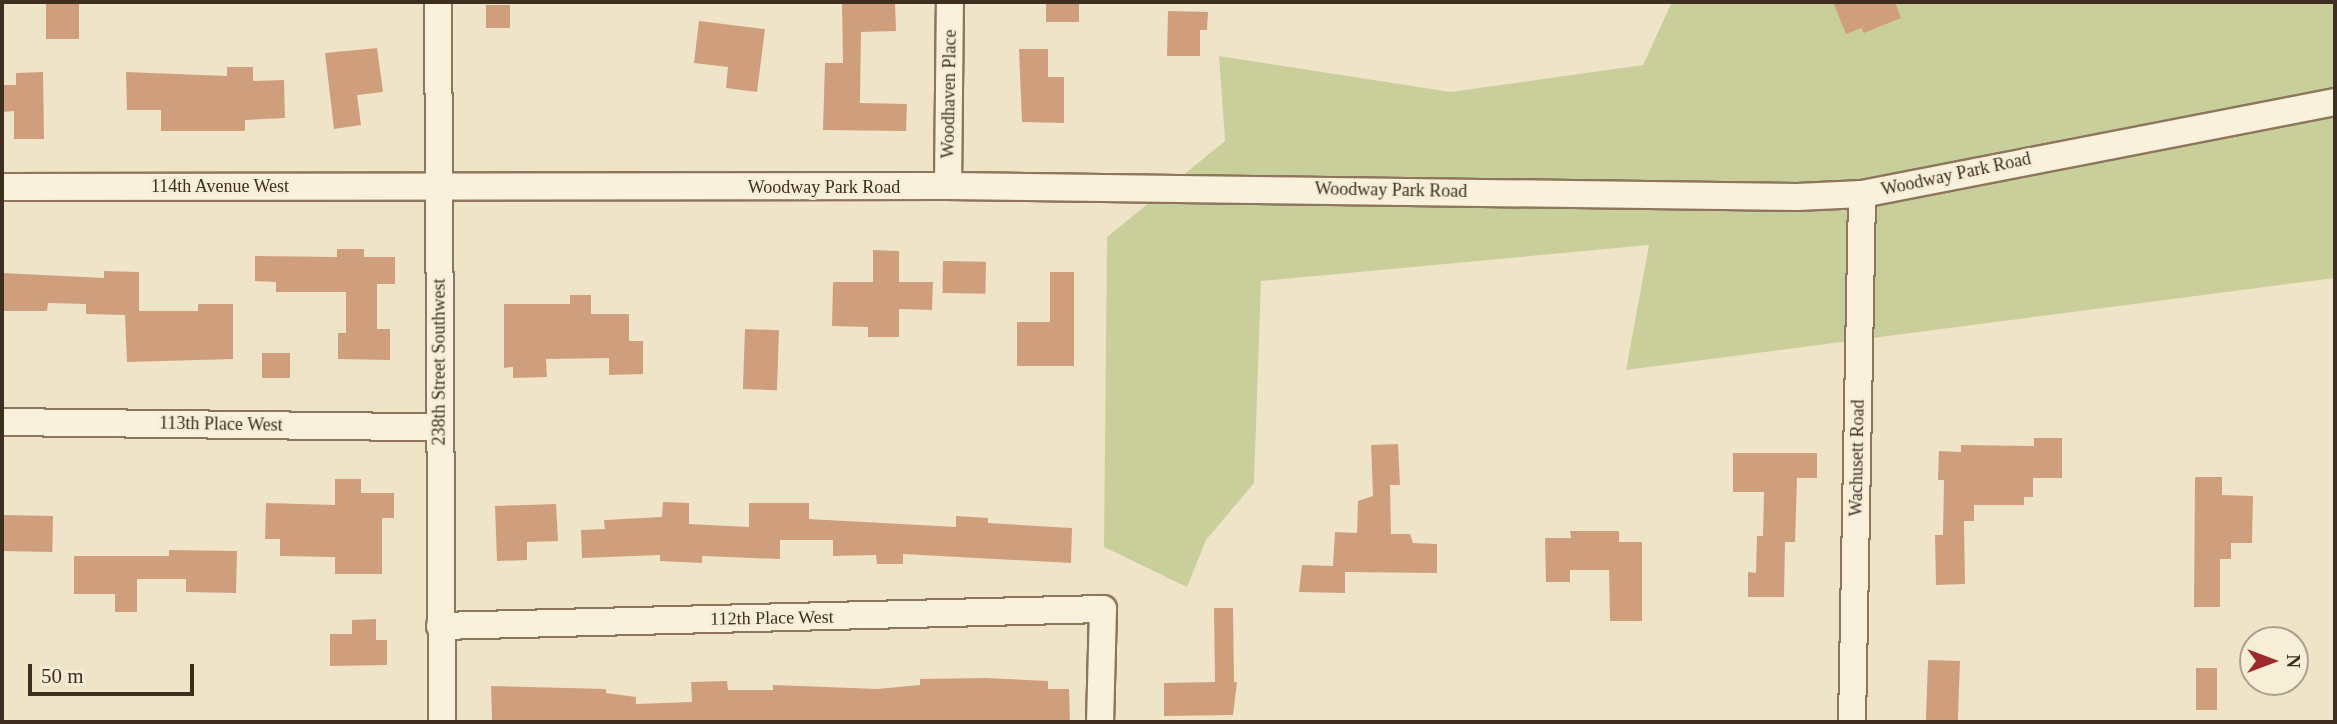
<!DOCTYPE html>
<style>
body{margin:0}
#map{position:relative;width:2337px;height:724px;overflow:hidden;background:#f0e4c8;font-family:"Times New Roman",serif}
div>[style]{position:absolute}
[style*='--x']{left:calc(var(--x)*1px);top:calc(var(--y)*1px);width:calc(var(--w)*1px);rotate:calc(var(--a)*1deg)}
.green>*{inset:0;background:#c9cf9b}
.building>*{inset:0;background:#cf9f7d;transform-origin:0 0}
.roads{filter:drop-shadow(2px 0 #8d765c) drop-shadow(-2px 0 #8d765c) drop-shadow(0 2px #8d765c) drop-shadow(0 -2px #8d765c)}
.minor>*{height:26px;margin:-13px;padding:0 13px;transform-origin:13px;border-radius:13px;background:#faf1dc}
span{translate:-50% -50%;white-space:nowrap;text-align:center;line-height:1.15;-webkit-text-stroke:6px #f7eed8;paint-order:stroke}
.street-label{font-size:18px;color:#3d2e20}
.frame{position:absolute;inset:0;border:4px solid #3d2e20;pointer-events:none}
.north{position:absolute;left:2239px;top:626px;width:70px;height:70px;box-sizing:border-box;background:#f7eed8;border:2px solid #ada18e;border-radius:50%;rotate:90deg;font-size:19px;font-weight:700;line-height:28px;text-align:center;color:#3d2e20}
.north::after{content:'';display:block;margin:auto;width:24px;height:32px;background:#9e2a2b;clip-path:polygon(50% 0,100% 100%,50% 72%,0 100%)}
.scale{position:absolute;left:28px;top:664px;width:166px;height:32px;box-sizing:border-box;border:4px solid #3d2e20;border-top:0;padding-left:9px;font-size:21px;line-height:24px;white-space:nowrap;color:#3d2e20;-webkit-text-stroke:5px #f7eed8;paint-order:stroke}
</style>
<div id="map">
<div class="green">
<div style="clip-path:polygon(1672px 2px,2335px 2px,2335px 278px,1626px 370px,1649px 245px,1261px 281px,1254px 483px,1206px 540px,1187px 587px,1104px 547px,1107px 237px,1225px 141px,1219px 56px,1451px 92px,1643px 65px)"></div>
</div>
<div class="building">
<div style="left:46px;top:2px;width:33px;height:37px"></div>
<div style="clip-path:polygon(842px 2px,895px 2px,896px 31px,861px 32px,860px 103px,907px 104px,906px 131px,823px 130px,825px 63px,843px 63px)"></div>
<div style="left:1046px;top:2px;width:33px;height:20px"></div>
<div style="clip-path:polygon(1833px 2px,1895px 2px,1901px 18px,1864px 33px,1861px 28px,1846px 34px)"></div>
<div style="left:486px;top:5px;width:24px;height:23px"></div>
<div style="clip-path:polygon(1168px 11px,1208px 12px,1207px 30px,1200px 30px,1200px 56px,1167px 56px)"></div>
<div style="clip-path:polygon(699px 21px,765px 29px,757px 92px,726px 88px,728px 67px,694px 63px)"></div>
<div style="clip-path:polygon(377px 48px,383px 92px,357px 95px,361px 125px,334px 129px,325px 53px)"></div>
<div style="clip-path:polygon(1019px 49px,1048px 49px,1048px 77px,1064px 77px,1064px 123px,1022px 122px)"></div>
<div style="clip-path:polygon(227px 67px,253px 67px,253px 81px,284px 80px,285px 118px,245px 120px,245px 131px,161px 131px,161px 110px,127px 110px,126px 72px,227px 76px)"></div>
<div style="clip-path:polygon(43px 72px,44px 139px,14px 139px,14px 111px,2px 112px,2px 85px,16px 85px,16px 73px)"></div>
<div style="clip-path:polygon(337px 249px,364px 249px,364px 257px,395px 257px,395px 284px,377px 284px,377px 329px,390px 329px,390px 360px,338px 359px,338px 333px,346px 333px,346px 292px,276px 292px,276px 282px,255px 281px,255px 256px,337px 257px)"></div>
<div style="clip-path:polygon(873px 250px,899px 251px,899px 282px,933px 282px,932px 310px,899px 309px,899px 337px,868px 337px,868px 327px,832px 326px,833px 282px,873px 282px)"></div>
<div style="left:943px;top:261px;width:43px;height:32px;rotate:1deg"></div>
<div style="clip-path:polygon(104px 271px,139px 272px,139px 311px,198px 311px,198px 304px,233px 304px,233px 359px,127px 362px,125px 315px,86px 314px,86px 304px,48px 303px,47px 311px,2px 311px,2px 273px,104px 278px)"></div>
<div style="clip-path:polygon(1050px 272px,1074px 272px,1074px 366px,1017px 366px,1017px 322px,1050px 322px)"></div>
<div style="clip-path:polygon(570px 295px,591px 295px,591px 314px,629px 314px,629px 341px,643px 341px,643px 374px,609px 375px,609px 358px,546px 359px,547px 377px,513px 378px,513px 367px,504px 368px,504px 304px,570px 304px)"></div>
<div style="left:745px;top:329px;width:34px;height:60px;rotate:2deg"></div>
<div style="left:262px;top:353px;width:28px;height:25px"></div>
<div style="clip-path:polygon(2034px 438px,2062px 438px,2062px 478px,2033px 478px,2033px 497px,2024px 497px,2024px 505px,1974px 505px,1974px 521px,1964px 521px,1965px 584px,1936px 585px,1935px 535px,1943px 535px,1944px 480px,1938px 480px,1939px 451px,1961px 452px,1961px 445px,2034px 446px)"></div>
<div style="clip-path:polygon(1398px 444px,1400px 485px,1390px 485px,1391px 534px,1410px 534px,1413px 543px,1437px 544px,1437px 573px,1345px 572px,1345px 593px,1299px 592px,1302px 565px,1333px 566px,1335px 532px,1357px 533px,1358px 501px,1373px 496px,1371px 445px)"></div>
<div style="clip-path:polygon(1733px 453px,1817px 453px,1817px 478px,1797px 478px,1795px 542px,1785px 542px,1784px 597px,1748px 597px,1748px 572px,1756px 573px,1757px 536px,1763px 536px,1764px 492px,1733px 492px)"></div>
<div style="clip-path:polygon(2195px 477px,2222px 477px,2222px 495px,2253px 496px,2252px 543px,2231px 543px,2231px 559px,2220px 559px,2220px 607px,2194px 607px)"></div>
<div style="clip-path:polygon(335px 479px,361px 479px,361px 493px,394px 493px,394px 518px,382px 518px,382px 574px,335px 574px,335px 557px,280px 556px,280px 539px,265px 539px,266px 503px,335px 505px)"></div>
<div style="clip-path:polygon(663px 502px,689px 503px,689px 524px,749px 527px,749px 503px,809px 503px,809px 519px,956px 527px,956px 516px,988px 518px,988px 523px,1072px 528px,1071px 563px,903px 554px,903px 564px,877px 564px,876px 555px,833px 556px,833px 540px,780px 540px,780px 559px,702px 556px,702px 563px,660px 561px,660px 555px,582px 558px,581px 530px,605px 529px,604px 520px,662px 517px)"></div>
<div style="clip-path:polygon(556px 504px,558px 541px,527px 542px,527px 560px,497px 561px,495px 506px)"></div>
<div style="left:2px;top:515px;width:51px;height:36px;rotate:1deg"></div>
<div style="clip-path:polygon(1570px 531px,1619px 531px,1619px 542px,1642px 542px,1642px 621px,1610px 621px,1609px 570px,1570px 570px,1570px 582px,1546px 582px,1545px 538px,1571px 538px)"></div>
<div style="clip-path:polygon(169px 550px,237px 551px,236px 593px,186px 592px,186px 579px,137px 579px,137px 612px,115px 612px,115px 594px,74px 594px,74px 556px,169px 556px)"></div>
<div style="clip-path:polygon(1214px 608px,1233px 608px,1234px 682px,1237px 682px,1233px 715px,1164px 716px,1164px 683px,1215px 682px)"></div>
<div style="clip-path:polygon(376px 619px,376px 640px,387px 640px,387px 665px,330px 666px,330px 634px,352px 634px,352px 620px)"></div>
<div style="left:1928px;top:660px;width:32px;height:62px;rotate:2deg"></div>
<div style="left:2196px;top:668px;width:21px;height:42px"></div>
<div style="clip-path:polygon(985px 678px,1048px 681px,1048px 689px,1069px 689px,1070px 722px,492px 722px,491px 686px,606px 689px,606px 693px,636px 697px,636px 704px,692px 702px,691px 682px,727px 681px,728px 690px,773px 690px,773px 685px,877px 689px,920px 685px,920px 679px)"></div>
</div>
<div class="roads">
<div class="minor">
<div style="--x:438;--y:2;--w:720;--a:89.68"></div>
<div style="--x:948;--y:186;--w:184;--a:-89.4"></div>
<div style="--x:2;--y:187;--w:946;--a:-0.06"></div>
<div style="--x:948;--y:186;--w:849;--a:0.74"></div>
<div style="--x:1797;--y:197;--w:65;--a:-2.6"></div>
<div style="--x:1862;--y:194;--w:482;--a:-11"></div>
<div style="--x:2;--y:422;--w:438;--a:0.7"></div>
<div style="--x:440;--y:626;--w:663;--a:-1.47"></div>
<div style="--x:1103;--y:609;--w:113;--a:91.5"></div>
<div style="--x:1852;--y:722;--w:528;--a:-88.91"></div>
</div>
</div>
<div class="street-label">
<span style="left:949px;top:94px;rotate:-89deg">Woodhaven Place</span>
<span style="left:1956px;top:174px;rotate:-12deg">Woodway Park Road</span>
<span style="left:220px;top:186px">114th Avenue West</span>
<span style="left:824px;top:187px">Woodway Park Road</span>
<span style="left:1391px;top:190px;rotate:1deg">Woodway Park Road</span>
<span style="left:439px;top:362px;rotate:-90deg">238th Street Southwest</span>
<span style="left:221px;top:424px;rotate:1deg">113th Place West</span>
<span style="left:1857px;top:458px;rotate:-89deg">Wachusett Road</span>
<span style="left:772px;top:618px;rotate:-1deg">112th Place West</span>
</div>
<div class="frame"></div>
<div class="north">N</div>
<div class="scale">50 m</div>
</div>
